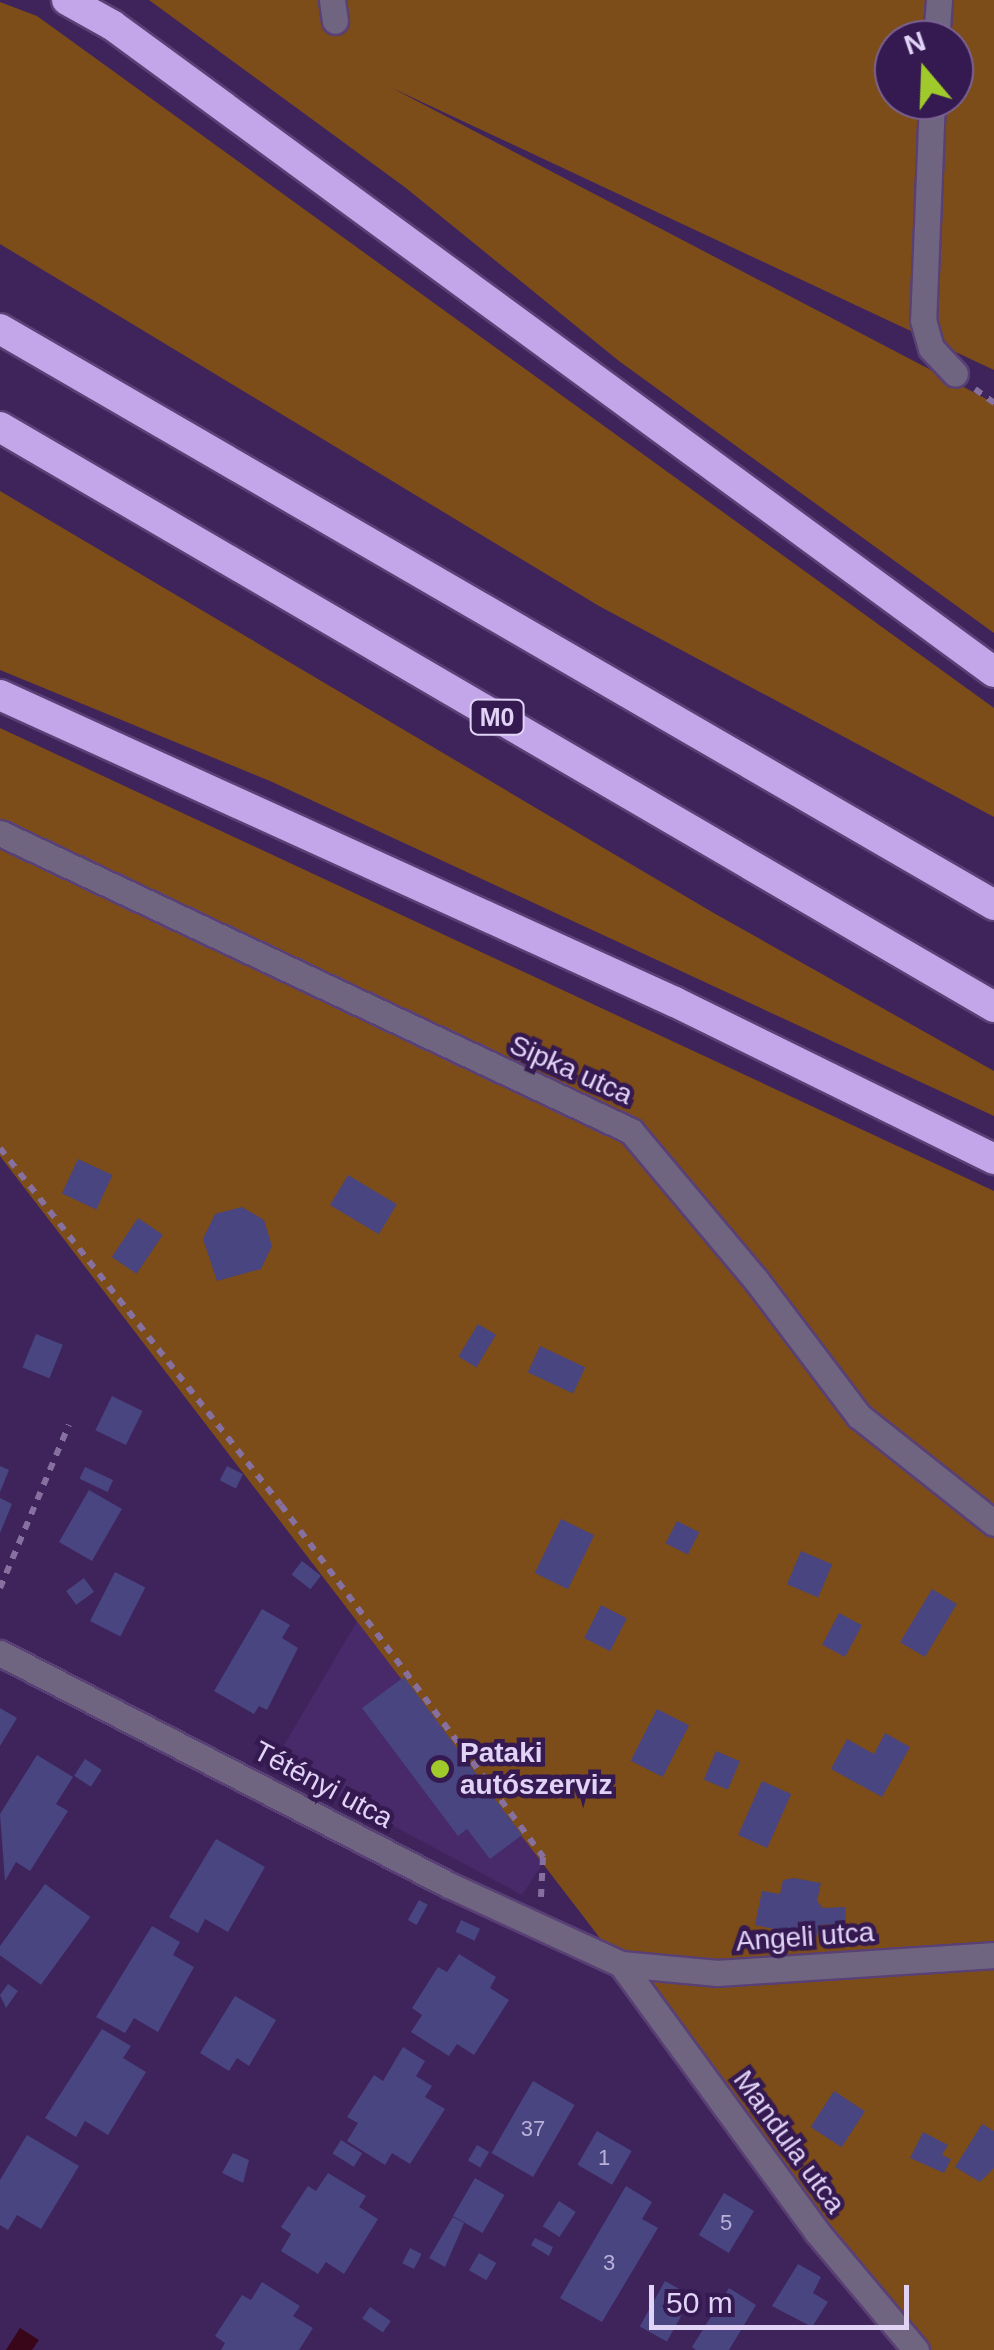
<!DOCTYPE html>
<meta charset="utf-8">
<style>
body{margin:0}
#map{position:relative;width:994px;height:2350px;overflow:hidden;background:#3f245c;font-family:Helvetica,sans-serif}
div>[style]{position:absolute}
[style*='--x']{left:calc(var(--x)*1px);top:calc(var(--y)*1px);width:calc(var(--w)*1px);rotate:calc(var(--a)*1deg)}
.built>*{inset:0;background:#482969}
.green>*{inset:0;background:#7c4c19}
.water>*{inset:0;background:#390619}
.building>*{inset:0;background:#484581;transform-origin:0 0}
.path>*{height:6px;margin-top:-3px;transform-origin:0;background:repeating-linear-gradient(90deg,#85709f 0 8px,transparent 0 16px)}
.roads{filter:drop-shadow(2px 0 #594075) drop-shadow(-2px 0 #594075) drop-shadow(0 2px #594075) drop-shadow(0 -2px #594075)}
.minor>*{height:25px;margin:-12.5px;padding:0 12.5px;transform-origin:12.5px;border-radius:12.5px;background:#706580}
.highway>*{height:30px;margin:-15px;padding:0 15px;transform-origin:15px;border-radius:15px;background:#c3a6e9}
.dots>*{width:28px;height:28px;translate:-50% -50%;box-sizing:border-box;border:5px solid #351951;border-radius:50%}
span{translate:-50% -50%;white-space:nowrap;text-align:center;line-height:1.15;-webkit-text-stroke:9px #351951;paint-order:stroke}
.number-label{font-size:22px;color:#bbb0d9}
.number-label span{-webkit-text-stroke-width:0}
.shield-label span{padding:2px 8px;background:#351951;border:2px solid;border-radius:8px;-webkit-text-stroke-width:0}
.shield-label{font-size:25px;color:#e1d3f6;font-weight:700}
.street-label{font-size:28px;color:#e1d3f6}
.poi-label{font-size:28px;color:#e1d3f6;font-weight:700}
.left{translate:0 -50%;text-align:left}
.north{position:absolute;left:874px;top:20px;width:100px;height:100px;box-sizing:border-box;background:#351951;border:2px solid #7a6393;border-radius:50%;rotate:341deg;font-size:28px;font-weight:700;line-height:40px;text-align:center;color:#e1d3f6}
.north::after{content:'';display:block;margin:auto;width:35px;height:45px;background:#a0c92b;clip-path:polygon(50% 0,100% 100%,50% 72%,0 100%)}
.scale{position:absolute;left:649px;top:2285px;width:260px;height:45px;box-sizing:border-box;border:5px solid #e1d3f6;border-top:0;padding-left:12px;font-size:30px;line-height:35px;white-space:nowrap;color:#e1d3f6;-webkit-text-stroke:8px #351951;paint-order:stroke}
</style>
<div id="map">
<div class="built">
<div style="clip-path:polygon(359px 1618px,544px 1862px,522px 1895px,274px 1762px)"></div>
</div>
<div class="green">
<div style="clip-path:polygon(evenodd,149px 0,994px 0,994px 370px,392px 88px,994px 403px,994px 633px,619px 361px,406px 188px,149px 0,894px 40px,954px 40px,954px 100px,894px 100px,894px 40px)"></div>
<div style="clip-path:polygon(0 2px,37px 16px,994px 708px,994px 817px,599px 606px,0 244px)"></div>
<div style="clip-path:polygon(0 491px,712px 912px,994px 1071px,994px 1116px,270px 781px,0 670px)"></div>
<div style="clip-path:polygon(0 728px,994px 1191px,994px 2350px,916px 2350px,0 1156px)"></div>
</div>
<div class="water">
<div style="clip-path:polygon(20px 2328px,39px 2340px,32px 2350px,6px 2350px)"></div>
</div>
<div class="building">
<div style="left:78px;top:1159px;width:38px;height:38px;rotate:25deg"></div>
<div style="left:348px;top:1175px;width:57px;height:35px;rotate:31deg"></div>
<div style="clip-path:polygon(242px 1207px,264px 1220px,272px 1246px,261px 1269px,217px 1281px,203px 1239px,215px 1214px)"></div>
<div style="left:138px;top:1218px;width:30px;height:47px;rotate:34deg"></div>
<div style="left:478px;top:1324px;width:21px;height:38px;rotate:31deg"></div>
<div style="left:36px;top:1334px;width:29px;height:36px;rotate:22deg"></div>
<div style="left:540px;top:1346px;width:50px;height:29px;rotate:25deg"></div>
<div style="left:112px;top:1396px;width:34px;height:38px;rotate:26deg"></div>
<div style="clip-path:polygon(0 1466px,9px 1470px,0 1492px)"></div>
<div style="left:227px;top:1466px;width:18px;height:16px;rotate:27deg"></div>
<div style="left:85px;top:1467px;width:31px;height:13px;rotate:25deg"></div>
<div style="left:89px;top:1490px;width:38px;height:60px;rotate:30deg"></div>
<div style="clip-path:polygon(0 1498px,12px 1504px,0 1533px)"></div>
<div style="left:561px;top:1519px;width:37px;height:60px;rotate:26deg"></div>
<div style="left:677px;top:1521px;width:25px;height:25px;rotate:27deg"></div>
<div style="left:801px;top:1551px;width:34px;height:36px;rotate:23deg"></div>
<div style="left:302px;top:1561px;width:24px;height:17px;rotate:38deg"></div>
<div style="left:115px;top:1572px;width:34px;height:55px;rotate:27deg"></div>
<div style="left:84px;top:1578px;width:17px;height:22px;rotate:54deg"></div>
<div style="left:932px;top:1589px;width:29px;height:62px;rotate:31deg"></div>
<div style="left:601px;top:1605px;width:29px;height:37px;rotate:27deg"></div>
<div style="clip-path:polygon(262px 1609px,290px 1625px,282px 1638px,298px 1648px,267px 1710px,259px 1706px,254px 1714px,214px 1691px)"></div>
<div style="left:839px;top:1613px;width:26px;height:36px;rotate:28deg"></div>
<div style="clip-path:polygon(404px 1677px,522px 1835px,490px 1859px,467px 1829px,458px 1836px,362px 1708px)"></div>
<div style="clip-path:polygon(0 1708px,17px 1718px,0 1746px)"></div>
<div style="left:657px;top:1709px;width:36px;height:58px;rotate:27deg"></div>
<div style="clip-path:polygon(885px 1733px,910px 1747px,882px 1797px,831px 1769px,847px 1739px,874px 1754px)"></div>
<div style="left:716px;top:1751px;width:26px;height:31px;rotate:23deg"></div>
<div style="clip-path:polygon(37px 1755px,73px 1777px,56px 1804px,68px 1811px,30px 1871px,16px 1862px,5px 1881px,0 1814px)"></div>
<div style="left:85px;top:1759px;width:20px;height:20px;rotate:33deg"></div>
<div style="left:762px;top:1781px;width:32px;height:59px;rotate:24deg"></div>
<div style="clip-path:polygon(216px 1839px,265px 1867px,228px 1932px,205px 1919px,198px 1933px,169px 1917px)"></div>
<div style="clip-path:polygon(794px 1878px,821px 1883px,817px 1901px,823px 1908px,845px 1907px,846px 1924px,819px 1925px,816px 1938px,755px 1925px,762px 1891px,780px 1894px,783px 1880px)"></div>
<div style="left:45px;top:1884px;width:56px;height:84px;rotate:36deg"></div>
<div style="left:419px;top:1900px;width:10px;height:23px;rotate:29deg"></div>
<div style="left:461px;top:1920px;width:21px;height:13px;rotate:25deg"></div>
<div style="clip-path:polygon(152px 1926px,180px 1942px,173px 1955px,194px 1967px,158px 2032px,134px 2018px,125px 2033px,96px 2017px)"></div>
<div style="clip-path:polygon(459px 1954px,496px 1977px,490px 1988px,509px 2000px,474px 2055px,457px 2044px,449px 2056px,411px 2032px,422px 2015px,412px 2008px,438px 1967px,447px 1972px)"></div>
<div style="clip-path:polygon(8px 1984px,18px 1991px,6px 2008px,0 1995px)"></div>
<div style="clip-path:polygon(235px 1996px,276px 2020px,249px 2066px,237px 2058px,229px 2071px,200px 2053px)"></div>
<div style="clip-path:polygon(102px 2029px,131px 2046px,123px 2058px,146px 2072px,108px 2135px,85px 2121px,76px 2137px,45px 2118px)"></div>
<div style="clip-path:polygon(403px 2047px,425px 2061px,416px 2076px,432px 2086px,425px 2097px,445px 2109px,410px 2164px,392px 2153px,385px 2165px,347px 2141px,358px 2123px,347px 2117px,374px 2075px,383px 2081px)"></div>
<div style="left:533px;top:2081px;width:48px;height:83px;rotate:30deg"></div>
<div style="left:834px;top:2091px;width:37px;height:43px;rotate:33deg"></div>
<div style="clip-path:polygon(982px 2124px,994px 2131px,994px 2168px,980px 2182px,955px 2167px)"></div>
<div style="left:597px;top:2131px;width:40px;height:39px;rotate:30deg"></div>
<div style="clip-path:polygon(923px 2132px,948px 2145px,942px 2155px,951px 2159px,944px 2173px,910px 2158px)"></div>
<div style="clip-path:polygon(27px 2135px,79px 2166px,41px 2229px,17px 2215px,8px 2230px,0 2225px,0 2180px)"></div>
<div style="left:341px;top:2140px;width:25px;height:16px;rotate:32deg"></div>
<div style="left:477px;top:2145px;width:14px;height:18px;rotate:30deg"></div>
<div style="clip-path:polygon(233px 2153px,249px 2160px,243px 2183px,222px 2173px)"></div>
<div style="clip-path:polygon(328px 2173px,366px 2196px,359px 2207px,378px 2219px,344px 2274px,326px 2262px,318px 2274px,281px 2251px,291px 2234px,281px 2227px,308px 2186px,316px 2191px)"></div>
<div style="left:475px;top:2178px;width:34px;height:44px;rotate:30deg"></div>
<div style="clip-path:polygon(626px 2186px,652px 2202px,642px 2219px,658px 2228px,602px 2322px,560px 2298px)"></div>
<div style="left:724px;top:2193px;width:35px;height:49px;rotate:31deg"></div>
<div style="left:559px;top:2201px;width:20px;height:30px;rotate:33deg"></div>
<div style="clip-path:polygon(453px 2217px,464px 2223px,445px 2267px,429px 2258px)"></div>
<div style="clip-path:polygon(535px 2238px,553px 2247px,549px 2256px,531px 2245px)"></div>
<div style="left:410px;top:2248px;width:13px;height:17px;rotate:27deg"></div>
<div style="left:479px;top:2253px;width:20px;height:20px;rotate:30deg"></div>
<div style="clip-path:polygon(798px 2264px,821px 2277px,813px 2293px,828px 2302px,812px 2327px,772px 2306px)"></div>
<div style="left:665px;top:2281px;width:31px;height:52px;rotate:29deg"></div>
<div style="clip-path:polygon(262px 2282px,300px 2306px,293px 2316px,313px 2328px,299px 2350px,221px 2350px,225px 2343px,215px 2336px,242px 2295px,251px 2300px)"></div>
<div style="clip-path:polygon(729px 2288px,756px 2305px,729px 2350px,696px 2350px,692px 2347px)"></div>
<div style="left:370px;top:2307px;width:25px;height:14px;rotate:34deg"></div>
</div>
<div class="path">
<div style="--x:975;--y:389;--w:24;--a:36"></div>
<div style="--x:0;--y:1148;--w:454;--a:51.8"></div>
<div style="--x:281;--y:1505;--w:439;--a:53.3"></div>
<div style="--x:543;--y:1857;--w:40;--a:92.9"></div>
<div style="--x:0;--y:1588;--w:177;--a:-67.1"></div>
</div>
<div class="roads">
<div class="minor">
<div style="--x:332;--y:0;--w:21;--a:82"></div>
<div style="--x:936;--y:40;--w:40;--a:-85.7"></div>
<div style="--x:932;--y:100;--w:220;--a:92.3"></div>
<div style="--x:923;--y:320;--w:29;--a:74"></div>
<div style="--x:931;--y:348;--w:35;--a:47"></div>
<div style="--x:0;--y:833;--w:698;--a:25.28"></div>
<div style="--x:631;--y:1131;--w:194;--a:50"></div>
<div style="--x:756;--y:1280;--w:171;--a:52.9"></div>
<div style="--x:859;--y:1416;--w:172;--a:38.4"></div>
<div style="--x:0;--y:1653;--w:505;--a:27.33"></div>
<div style="--x:449;--y:1885;--w:189;--a:24.7"></div>
<div style="--x:621;--y:1964;--w:97;--a:5.3"></div>
<div style="--x:718;--y:1973;--w:277;--a:-3.7"></div>
<div style="--x:621;--y:1964;--w:332;--a:53.8"></div>
<div style="--x:817;--y:2232;--w:154;--a:50"></div>
</div>
<div class="highway">
<div style="--x:67;--y:0;--w:51;--a:29.1"></div>
<div style="--x:112;--y:25;--w:1094;--a:36.26"></div>
<div style="--x:0;--y:329;--w:1149;--a:30.09"></div>
<div style="--x:0;--y:427;--w:1151;--a:30.26"></div>
<div style="--x:0;--y:695;--w:742;--a:24.46"></div>
<div style="--x:675;--y:1002;--w:356;--a:26.2"></div>
</div>
</div>
<div class="dots">
<div style="left:440px;top:1769px;background:#a0c92b"></div>
</div>
<div class="number-label">
<span style="left:533px;top:2129px">37</span>
<span style="left:604px;top:2158px">1</span>
<span style="left:726px;top:2223px">5</span>
<span style="left:609px;top:2263px">3</span>
</div>
<div class="shield-label">
<span style="left:497px;top:717px">M0</span>
</div>
<div class="street-label">
<span style="left:571px;top:1070px;rotate:24deg">Sipka utca</span>
<span style="left:323px;top:1785px;rotate:28deg">Tétényi utca</span>
<span style="left:805px;top:1937px;rotate:-4deg">Angeli utca</span>
<span style="left:789px;top:2142px;rotate:54deg">Mandula utca</span>
</div>
<div class="poi-label">
<span class="left" style="left:460px;top:1769px">Pataki<br>autószerviz</span>
</div>
<div class="north">N</div>
<div class="scale">50 m</div>
</div>
